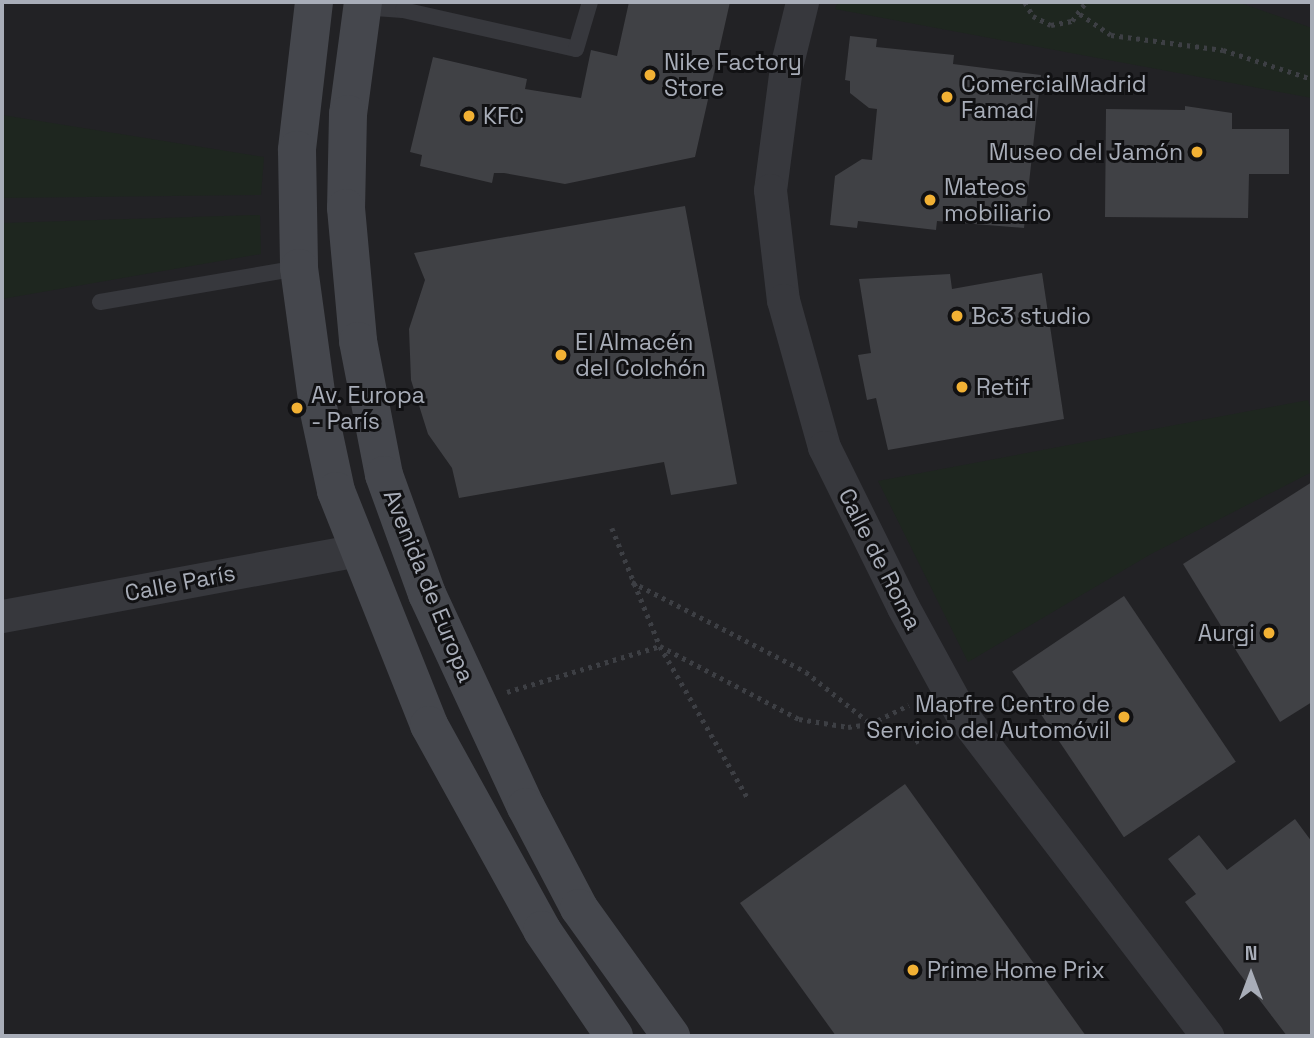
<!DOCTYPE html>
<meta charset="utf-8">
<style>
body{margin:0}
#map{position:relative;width:1314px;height:1038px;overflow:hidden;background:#161618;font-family:"Space Grotesk",sans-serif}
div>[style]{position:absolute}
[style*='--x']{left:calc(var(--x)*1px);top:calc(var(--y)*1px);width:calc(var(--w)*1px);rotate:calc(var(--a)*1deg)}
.built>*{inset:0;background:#222225;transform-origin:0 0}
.green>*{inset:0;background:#1e261f}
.building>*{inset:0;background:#404145;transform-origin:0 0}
.path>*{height:4.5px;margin-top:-2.25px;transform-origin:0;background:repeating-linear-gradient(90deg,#3d3f44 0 3.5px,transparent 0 8.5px)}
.lane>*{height:16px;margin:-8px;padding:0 8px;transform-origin:8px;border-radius:8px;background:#37383d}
.street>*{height:33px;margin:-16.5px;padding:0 16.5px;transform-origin:16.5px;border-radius:16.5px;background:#37383d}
.secondary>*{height:38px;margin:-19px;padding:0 19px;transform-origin:19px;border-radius:19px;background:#45474d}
.dots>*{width:19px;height:19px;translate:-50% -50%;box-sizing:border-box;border:4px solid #111113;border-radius:50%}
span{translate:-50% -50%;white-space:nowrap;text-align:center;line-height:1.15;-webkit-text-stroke:6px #111113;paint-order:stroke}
.poi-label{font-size:23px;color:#a8adb8}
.left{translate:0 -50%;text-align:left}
.right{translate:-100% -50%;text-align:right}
.street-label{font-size:23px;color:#a8adb8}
.frame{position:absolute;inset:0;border:4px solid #a8adb8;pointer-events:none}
.north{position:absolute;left:1216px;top:940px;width:70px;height:70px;-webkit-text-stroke:5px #111113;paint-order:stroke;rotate:0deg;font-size:19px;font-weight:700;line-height:28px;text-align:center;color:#a8adb8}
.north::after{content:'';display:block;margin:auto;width:24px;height:32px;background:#a8adb8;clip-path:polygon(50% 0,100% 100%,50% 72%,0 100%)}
</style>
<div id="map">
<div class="built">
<div style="left:2px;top:2px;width:1310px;height:1034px"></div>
</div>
<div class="green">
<div style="clip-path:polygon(838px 2px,1238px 2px,1312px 28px,1312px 98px,835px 9px)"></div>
<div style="clip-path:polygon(2px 115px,264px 157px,261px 195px,2px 198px)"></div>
<div style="clip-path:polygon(260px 215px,261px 254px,2px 299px,2px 223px)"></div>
<div style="clip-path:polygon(1308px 400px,1312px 414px,1312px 472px,1151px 554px,968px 662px,878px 481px)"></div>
</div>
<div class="building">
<div style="clip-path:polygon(629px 2px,730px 2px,695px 157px,565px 184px,504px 173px,494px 173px,492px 183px,420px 166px,422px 155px,410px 152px,433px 57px,527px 79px,525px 89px,581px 98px,591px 50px,617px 56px)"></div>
<div style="clip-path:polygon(850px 36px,877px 39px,876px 47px,954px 55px,953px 64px,1041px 75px,1024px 228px,937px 221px,936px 230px,858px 221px,857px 228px,830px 225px,835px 176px,862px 159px,872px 160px,877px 109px,869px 108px,850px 93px,850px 81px,845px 80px)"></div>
<div style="clip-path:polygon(1185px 106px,1232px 113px,1232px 129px,1289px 129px,1289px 174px,1249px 174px,1248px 218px,1105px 217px,1106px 109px,1185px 110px)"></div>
<div style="clip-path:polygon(685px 206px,737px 484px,671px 495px,664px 462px,459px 498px,452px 468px,428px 434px,411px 380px,409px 329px,425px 280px,414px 253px)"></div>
<div style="clip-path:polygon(1042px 273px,1064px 419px,888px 450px,876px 398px,867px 400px,858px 355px,871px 353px,859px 279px,950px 274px,952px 289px)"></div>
<div style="clip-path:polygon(1312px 482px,1312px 702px,1280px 722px,1183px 564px)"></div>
<div style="left:1124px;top:596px;width:200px;height:135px;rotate:56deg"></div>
<div style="clip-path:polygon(905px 784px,1086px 1036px,836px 1036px,740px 903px)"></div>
<div style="clip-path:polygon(1295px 819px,1312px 842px,1312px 1036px,1287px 1036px,1185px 902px,1196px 894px,1168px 859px,1199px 835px,1227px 870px)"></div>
</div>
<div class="path">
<div style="--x:1025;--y:2;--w:16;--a:60"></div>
<div style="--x:1033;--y:16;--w:20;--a:27"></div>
<div style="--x:1051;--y:25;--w:21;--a:-11"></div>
<div style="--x:1072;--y:21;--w:24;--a:-54"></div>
<div style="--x:1080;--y:14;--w:37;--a:34"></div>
<div style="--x:1111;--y:35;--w:113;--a:7.6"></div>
<div style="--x:1223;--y:50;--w:94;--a:18"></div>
<div style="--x:612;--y:528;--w:127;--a:67.9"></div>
<div style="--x:660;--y:646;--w:178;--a:60"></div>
<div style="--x:632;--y:582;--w:196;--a:27.3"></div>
<div style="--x:806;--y:672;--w:82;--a:38.6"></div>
<div style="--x:507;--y:692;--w:160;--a:-16.7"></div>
<div style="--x:660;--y:646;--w:157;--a:27.7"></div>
<div style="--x:799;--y:719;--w:50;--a:9.3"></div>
<div style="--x:848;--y:727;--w:22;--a:-8"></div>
<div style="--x:870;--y:724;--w:43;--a:-26"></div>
<div style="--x:915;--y:742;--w:13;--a:-29"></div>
</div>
<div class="lane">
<div style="--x:361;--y:7;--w:42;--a:4.1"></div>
<div style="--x:403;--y:10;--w:177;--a:12.7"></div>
<div style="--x:576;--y:49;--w:49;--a:-73.4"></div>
<div style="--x:100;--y:302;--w:202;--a:-9.7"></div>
</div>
<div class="street">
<div style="--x:802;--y:2;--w:67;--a:103.8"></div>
<div style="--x:786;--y:67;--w:124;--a:97.4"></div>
<div style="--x:770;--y:190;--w:111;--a:83.3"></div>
<div style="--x:783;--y:300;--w:153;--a:74.4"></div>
<div style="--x:824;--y:447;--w:178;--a:63.7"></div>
<div style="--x:903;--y:607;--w:123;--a:61.4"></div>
<div style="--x:962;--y:715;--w:404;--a:52.6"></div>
<div style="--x:2;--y:616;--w:361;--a:-10.5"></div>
</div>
<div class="secondary">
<div style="--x:314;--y:2;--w:149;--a:96.6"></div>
<div style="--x:297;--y:150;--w:118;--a:89"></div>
<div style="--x:299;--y:268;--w:140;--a:82.2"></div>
<div style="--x:318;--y:407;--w:86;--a:77.9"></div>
<div style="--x:336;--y:491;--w:252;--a:68.3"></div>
<div style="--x:429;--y:725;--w:234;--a:61.1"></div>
<div style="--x:542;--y:930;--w:128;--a:55.8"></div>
<div style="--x:363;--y:2;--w:113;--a:97.6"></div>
<div style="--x:348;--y:114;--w:94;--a:91.2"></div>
<div style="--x:346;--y:208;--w:134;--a:84.8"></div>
<div style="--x:358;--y:341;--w:136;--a:79"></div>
<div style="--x:384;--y:475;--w:127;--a:70.1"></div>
<div style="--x:427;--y:594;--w:235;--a:65.1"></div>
<div style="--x:526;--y:807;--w:114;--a:62.3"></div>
<div style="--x:579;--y:908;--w:158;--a:54.3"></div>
</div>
<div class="dots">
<div style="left:650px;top:75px;background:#f2b134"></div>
<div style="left:947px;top:97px;background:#f2b134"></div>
<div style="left:469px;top:116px;background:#f2b134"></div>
<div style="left:1197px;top:152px;background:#f2b134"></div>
<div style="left:930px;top:200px;background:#f2b134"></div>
<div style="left:957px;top:316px;background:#f2b134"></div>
<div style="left:561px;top:355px;background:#f2b134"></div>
<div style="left:962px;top:387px;background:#f2b134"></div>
<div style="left:297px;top:408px;background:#f2b134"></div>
<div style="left:1269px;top:633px;background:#f2b134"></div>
<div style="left:1124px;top:717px;background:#f2b134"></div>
<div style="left:913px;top:970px;background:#f2b134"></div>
</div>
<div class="poi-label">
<span class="left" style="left:664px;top:75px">Nike Factory<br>Store</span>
<span class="left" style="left:961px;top:97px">ComercialMadrid<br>Famad</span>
<span class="left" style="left:483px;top:116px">KFC</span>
<span class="right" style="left:1183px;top:152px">Museo del Jamón</span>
<span class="left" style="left:944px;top:200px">Mateos<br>mobiliario</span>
<span class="left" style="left:971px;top:316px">Bc3 studio</span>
<span class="left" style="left:575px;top:355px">El Almacén<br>del Colchón</span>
<span class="left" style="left:976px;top:387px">Retif</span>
<span class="left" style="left:311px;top:408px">Av. Europa<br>- París</span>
<span class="right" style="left:1255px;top:633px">Aurgi</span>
<span class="right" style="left:1110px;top:717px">Mapfre Centro de<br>Servicio del Automóvil</span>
<span class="left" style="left:927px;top:970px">Prime Home Prix</span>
</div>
<div class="street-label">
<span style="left:880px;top:559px;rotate:63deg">Calle de Roma</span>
<span style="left:180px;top:583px;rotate:-11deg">Calle París</span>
<span style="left:429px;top:586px;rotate:68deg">Avenida de Europa</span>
</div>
<div class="frame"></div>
<div class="north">N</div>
</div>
